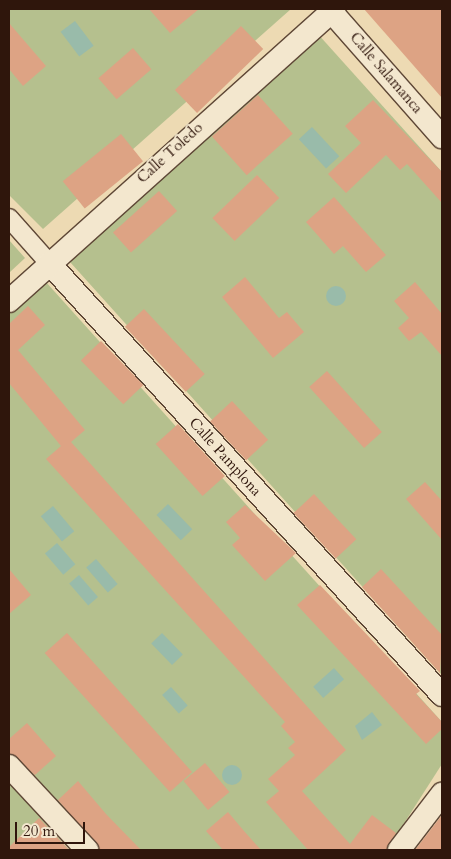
<!DOCTYPE html>
<style>
body{margin:0}
#map{position:relative;width:451px;height:859px;overflow:hidden;background:#eddab3;font-family:Cardo,serif}
div>[style]{position:absolute}
[style*='--x']{left:calc(var(--x)*1px);top:calc(var(--y)*1px);width:calc(var(--w)*1px);rotate:calc(var(--a)*1deg)}
.green>*{inset:0;background:#b5c08e}
.water>*{inset:0;background:#9ba;transform-origin:0 0}
.round{border-radius:50%}
.building>*{inset:0;background:#dda384;transform-origin:0 0}
.roads{filter:drop-shadow(1px 0 #5e4736) drop-shadow(-1px 0 #5e4736) drop-shadow(0 1px #5e4736) drop-shadow(0 -1px #5e4736)}
.pedestrian>*{height:18px;margin:-9px;padding:0 9px;transform-origin:9px;border-radius:9px;background:#f3e7ce}
.minor>*{height:22px;margin:-11px;padding:0 11px;transform-origin:11px;border-radius:11px;background:#f3e7ce}
span{translate:-50% -50%;white-space:nowrap;text-align:center;line-height:1.15;-webkit-text-stroke:4px #f3e7ce;paint-order:stroke}
.street-label{font-size:15px;color:#2f160c}
.frame{position:absolute;inset:0;border:10px solid #2f160c;pointer-events:none}
.scale{position:absolute;left:15px;top:822px;width:70px;height:22px;box-sizing:border-box;border:2px solid #2f160c;border-top:0;padding-left:6px;font-size:15px;line-height:18px;white-space:nowrap;color:#2f160c;-webkit-text-stroke:4px #f3e7ce;paint-order:stroke}
</style>
<div id="map">
<div class="green">
<div style="clip-path:polygon(9px 9px,291px 9px,43px 229px,9px 195px)"></div>
<div style="clip-path:polygon(317px 33px,442px 172px,442px 675px,70px 262px)"></div>
<div style="clip-path:polygon(9px 240px,25px 258px,9px 273px)"></div>
<div style="clip-path:polygon(45px 281px,442px 722px,442px 764px,387px 850px,101px 850px,9px 747px,9px 309px)"></div>
<div style="clip-path:polygon(9px 782px,69px 850px,9px 850px)"></div>
</div>
<div class="water">
<div style="left:75px;top:21px;width:31px;height:18px;rotate:53deg"></div>
<div style="left:312px;top:127px;width:40px;height:18px;rotate:47deg"></div>
<div class="round" style="left:326px;top:286px;width:20px;height:20px"></div>
<div style="left:168px;top:504px;width:35px;height:16px;rotate:46deg"></div>
<div style="left:53px;top:506px;width:33px;height:16px;rotate:50deg"></div>
<div style="left:57px;top:543px;width:28px;height:16px;rotate:49deg"></div>
<div style="left:96px;top:559px;width:33px;height:13px;rotate:49deg"></div>
<div style="left:79px;top:575px;width:29px;height:13px;rotate:49deg"></div>
<div style="left:162px;top:633px;width:30px;height:15px;rotate:46deg"></div>
<div style="left:334px;top:668px;width:15px;height:28px;rotate:48deg"></div>
<div style="left:171px;top:687px;width:25px;height:12px;rotate:48deg"></div>
<div style="clip-path:polygon(372px 712px,382px 725px,362px 740px,355px 726px)"></div>
<div class="round" style="left:222px;top:765px;width:20px;height:20px"></div>
</div>
<div class="building">
<div style="clip-path:polygon(149px 9px,199px 9px,170px 33px)"></div>
<div style="clip-path:polygon(364px 9px,442px 9px,442px 98px)"></div>
<div style="clip-path:polygon(9px 23px,46px 66px,23px 86px,9px 69px)"></div>
<div style="left:241px;top:26px;width:32px;height:92px;rotate:46deg"></div>
<div style="left:133px;top:48px;width:28px;height:46px;rotate:49deg"></div>
<div style="left:258px;top:95px;width:52px;height:62px;rotate:48deg"></div>
<div style="clip-path:polygon(373px 100px,442px 172px,442px 203px,407px 164px,400px 170px,386px 155px,346px 193px,328px 174px,361px 143px,345px 126px)"></div>
<div style="left:121px;top:134px;width:35px;height:75px;rotate:51deg"></div>
<div style="left:257px;top:175px;width:32px;height:62px;rotate:46deg"></div>
<div style="left:159px;top:191px;width:27px;height:62px;rotate:48deg"></div>
<div style="clip-path:polygon(334px 197px,386px 255px,366px 272px,343px 246px,334px 254px,306px 222px)"></div>
<div style="clip-path:polygon(245px 277px,279px 318px,287px 312px,304px 332px,273px 358px,222px 297px)"></div>
<div style="clip-path:polygon(415px 282px,442px 314px,442px 356px,421px 332px,409px 341px,398px 328px,409px 318px,394px 301px)"></div>
<div style="clip-path:polygon(28px 306px,45px 325px,18px 350px,85px 430px,71px 442px,346px 750px,302px 791px,350px 844px,372px 815px,396px 833px,386px 850px,308px 850px,266px 802px,279px 791px,268px 779px,295px 755px,288px 748px,295px 742px,281px 726px,285px 722px,46px 459px,61px 446px,9px 383px,9px 324px)"></div>
<div style="left:144px;top:309px;width:89px;height:26px;rotate:47deg"></div>
<div style="left:101px;top:341px;width:61px;height:28px;rotate:46deg"></div>
<div style="left:327px;top:371px;width:82px;height:24px;rotate:48deg"></div>
<div style="left:232px;top:401px;width:53px;height:30px;rotate:47deg"></div>
<div style="left:178px;top:424px;width:70px;height:30px;rotate:48deg"></div>
<div style="clip-path:polygon(425px 482px,442px 501px,442px 540px,406px 499px)"></div>
<div style="left:314px;top:494px;width:62px;height:28px;rotate:47deg"></div>
<div style="clip-path:polygon(245px 505px,296px 553px,265px 581px,232px 545px,240px 538px,226px 522px)"></div>
<div style="clip-path:polygon(9px 569px,31px 595px,9px 614px)"></div>
<div style="clip-path:polygon(381px 569px,442px 635px,440px 673px,362px 587px)"></div>
<div style="clip-path:polygon(320px 585px,420px 691px,416px 694px,442px 722px,442px 729px,426px 744px,297px 605px)"></div>
<div style="left:67px;top:633px;width:187px;height:30px;rotate:48deg"></div>
<div style="clip-path:polygon(27px 723px,56px 756px,35px 775px,9px 753px,9px 739px)"></div>
<div style="left:205px;top:763px;width:38px;height:28px;rotate:50deg"></div>
<div style="clip-path:polygon(78px 781px,106px 814px,141px 850px,100px 850px,58px 800px)"></div>
<div style="clip-path:polygon(228px 812px,244px 831px,261px 850px,223px 850px,206px 831px)"></div>
<div style="clip-path:polygon(442px 815px,442px 850px,415px 850px)"></div>
<div style="clip-path:polygon(39px 818px,69px 850px,9px 850px,9px 847px)"></div>
</div>
<div class="roads">
<div class="pedestrian">
<div style="--x:9;--y:218;--w:60;--a:48.4"></div>
</div>
<div class="minor">
<div style="--x:329;--y:9;--w:171;--a:48.6"></div>
<div style="--x:49;--y:263;--w:584;--a:47.71"></div>
<div style="--x:9;--y:301;--w:437;--a:-41.9"></div>
<div style="--x:9;--y:766;--w:115;--a:47.1"></div>
<div style="--x:399;--y:850;--w:71;--a:-52.5"></div>
</div>
</div>
<div class="street-label">
<span style="left:386px;top:73px;rotate:49deg">Calle Salamanca</span>
<span style="left:170px;top:153px;rotate:-42deg">Calle Toledo</span>
<span style="left:225px;top:457px;rotate:48deg">Calle Pamplona</span>
</div>
<div class="frame"></div>
<div class="scale">20 m</div>
</div>
